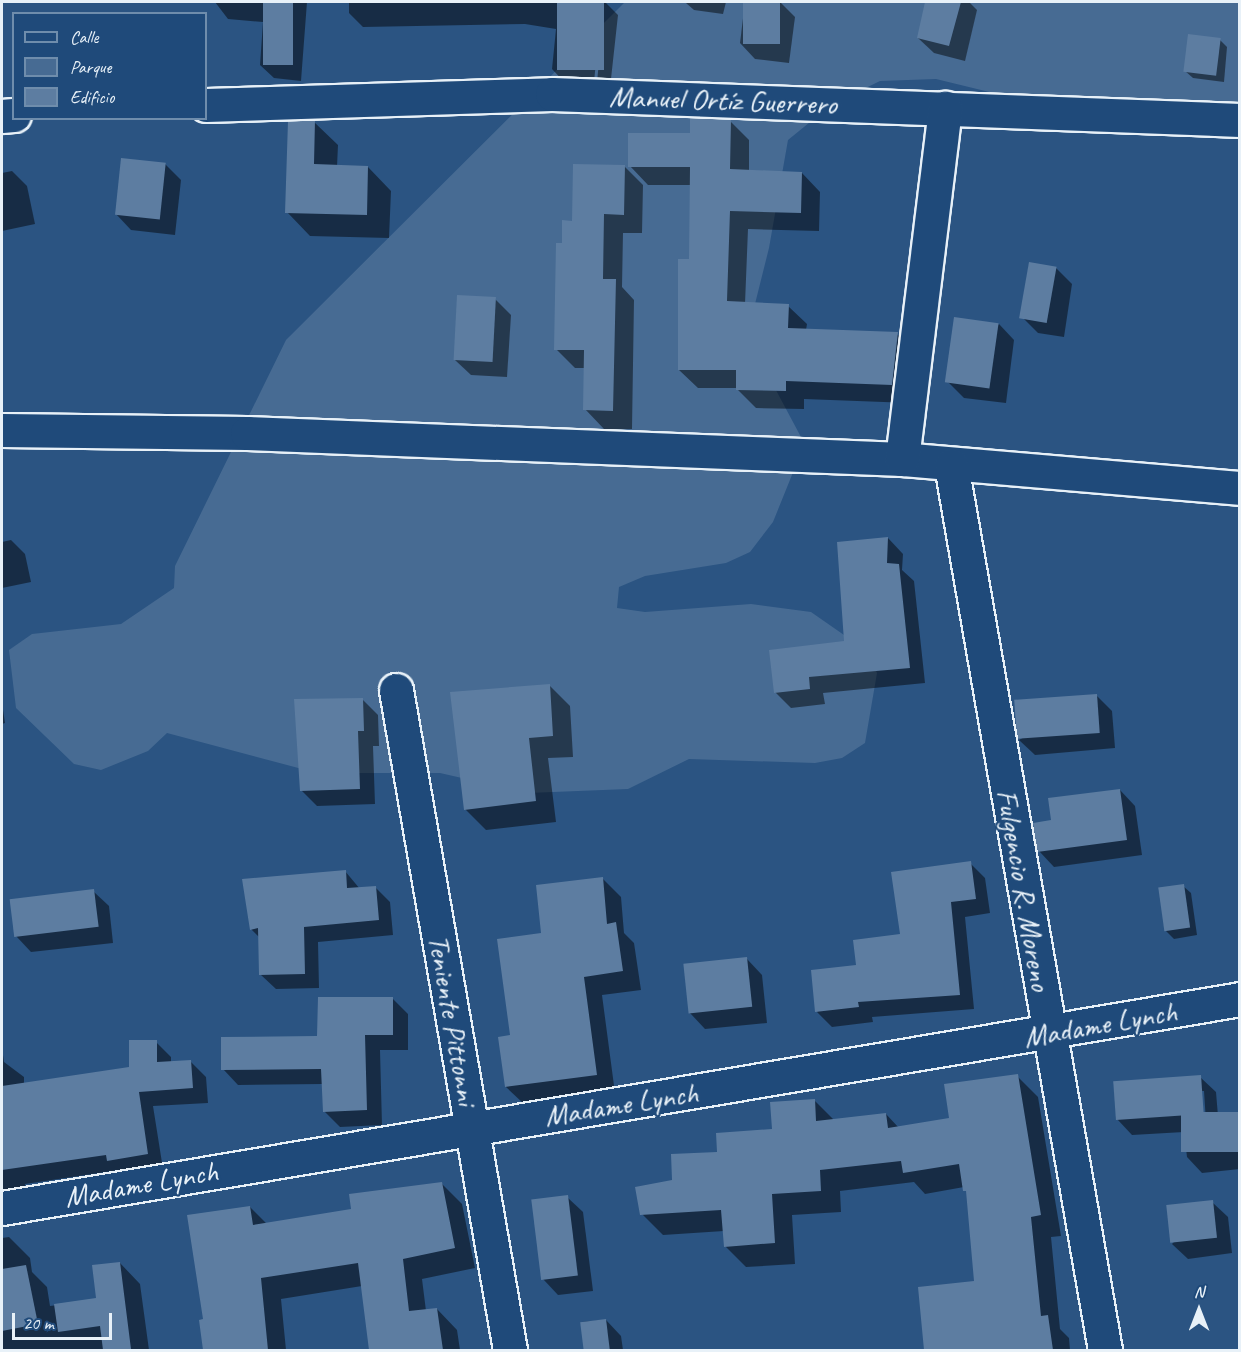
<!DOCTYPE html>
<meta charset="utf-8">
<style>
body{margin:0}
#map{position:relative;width:1241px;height:1352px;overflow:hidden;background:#2b5482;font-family:Caveat,sans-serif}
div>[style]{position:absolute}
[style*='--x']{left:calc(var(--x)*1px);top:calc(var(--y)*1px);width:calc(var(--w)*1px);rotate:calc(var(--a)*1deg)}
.green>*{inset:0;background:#476b93}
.shadow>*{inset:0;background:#0007}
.building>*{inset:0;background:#5d7da1;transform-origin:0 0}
.roads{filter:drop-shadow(2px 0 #e8f1f8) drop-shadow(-2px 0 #e8f1f8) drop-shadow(0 2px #e8f1f8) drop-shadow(0 -2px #e8f1f8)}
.street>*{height:33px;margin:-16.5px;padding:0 16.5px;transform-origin:16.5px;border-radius:16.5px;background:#1f4a7a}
.secondary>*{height:33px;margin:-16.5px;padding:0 16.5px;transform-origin:16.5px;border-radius:16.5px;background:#1f4a7a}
span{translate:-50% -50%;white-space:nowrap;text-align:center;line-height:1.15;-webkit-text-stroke:4.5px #1f4a7a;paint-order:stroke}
.street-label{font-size:30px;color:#e8f1f8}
.frame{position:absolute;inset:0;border:3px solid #e8f1f8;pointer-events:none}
.legend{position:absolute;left:12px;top:12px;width:195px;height:108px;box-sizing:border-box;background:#1f4a7a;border:2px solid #6f8dac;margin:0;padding:8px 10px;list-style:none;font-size:18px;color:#e8f1f8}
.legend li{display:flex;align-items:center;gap:12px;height:30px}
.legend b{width:30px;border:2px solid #6f8dac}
.north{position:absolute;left:1169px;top:1280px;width:60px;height:60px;-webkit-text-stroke:4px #1f4a7a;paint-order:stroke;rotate:0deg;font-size:16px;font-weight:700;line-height:24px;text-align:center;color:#e8f1f8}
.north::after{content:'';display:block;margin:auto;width:21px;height:27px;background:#e8f1f8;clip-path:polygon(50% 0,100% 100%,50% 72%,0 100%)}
.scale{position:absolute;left:12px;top:1313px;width:100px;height:27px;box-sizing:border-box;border:3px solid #e8f1f8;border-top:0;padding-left:8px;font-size:18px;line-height:21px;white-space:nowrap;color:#e8f1f8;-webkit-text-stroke:4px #1f4a7a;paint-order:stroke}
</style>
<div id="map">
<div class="green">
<div style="clip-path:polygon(625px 2px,1239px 2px,1239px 120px,1042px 105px,936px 79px,880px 81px,831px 105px,788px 140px,769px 248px,744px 348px,754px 349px,801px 437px,796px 465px,773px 522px,750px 552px,726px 563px,645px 576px,619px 587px,617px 608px,645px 612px,751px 604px,811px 612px,867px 651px,877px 673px,865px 743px,842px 758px,815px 763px,689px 759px,628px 789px,528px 793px,440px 773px,317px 773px,167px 733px,148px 751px,101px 770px,74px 764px,16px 708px,9px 650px,32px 634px,121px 624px,174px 588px,175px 566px,286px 340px)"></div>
</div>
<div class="shadow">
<div style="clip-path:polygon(215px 2px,307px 2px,301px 81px,274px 78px,260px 65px,263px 22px,228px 19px)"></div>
<div style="clip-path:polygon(evenodd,349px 2px,605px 2px,618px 15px,610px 88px,566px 84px,552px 69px,556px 29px,525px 24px,363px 27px,349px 13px,349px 2px,601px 11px,604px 11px,597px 82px,594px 82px,601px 11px)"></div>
<div style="clip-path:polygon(726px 2px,723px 14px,694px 10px,686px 3px)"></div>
<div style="clip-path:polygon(745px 2px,780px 2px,795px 17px,789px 63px,755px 59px,740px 43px)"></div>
<div style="clip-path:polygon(927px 2px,969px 2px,977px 10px,965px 61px,934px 53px,918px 38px)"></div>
<div style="clip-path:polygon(1220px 40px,1227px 47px,1224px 82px,1193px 78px,1185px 71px)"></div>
<div style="clip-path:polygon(730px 121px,749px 140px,749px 171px,802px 173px,820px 192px,819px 231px,748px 229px,745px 304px,788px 306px,807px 324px,806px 330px,897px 334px,916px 353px,910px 403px,804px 399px,804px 409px,756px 408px,736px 388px,698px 388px,679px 370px,691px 261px,691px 185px,648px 185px,630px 166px,691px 135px)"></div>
<div style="clip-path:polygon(314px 122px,338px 145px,337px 167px,368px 167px,391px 191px,389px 238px,310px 236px,287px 212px)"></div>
<div style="clip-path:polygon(165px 164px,181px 180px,175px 235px,131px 230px,116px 214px)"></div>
<div style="clip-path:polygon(624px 166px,643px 185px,642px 233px,623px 233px,622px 287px,634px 300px,632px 429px,604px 429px,585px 409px,586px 368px,575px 368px,556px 349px,563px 245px,573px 222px)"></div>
<div style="clip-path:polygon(12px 171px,27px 186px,35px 224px,2px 231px,2px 173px)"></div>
<div style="clip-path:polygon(1056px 268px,1072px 284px,1064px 337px,1038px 333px,1022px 317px)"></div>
<div style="clip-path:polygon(495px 299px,511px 315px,507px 377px,471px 375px,455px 360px)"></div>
<div style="clip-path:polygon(999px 324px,1014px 340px,1006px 403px,964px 398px,948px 382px)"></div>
<div style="clip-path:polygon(888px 538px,903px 554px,902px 570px,914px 581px,925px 683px,823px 693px,825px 704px,791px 708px,775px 692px,846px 642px)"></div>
<div style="clip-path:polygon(11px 540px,25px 554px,31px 582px,2px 588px,2px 542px)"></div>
<div style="clip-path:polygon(549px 685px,570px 706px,573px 757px,548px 758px,556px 822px,486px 830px,465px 809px)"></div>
<div style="clip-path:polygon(1096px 695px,1112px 711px,1115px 748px,1035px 755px,1019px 740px)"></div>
<div style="clip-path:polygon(362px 699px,378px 715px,379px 746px,373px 746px,375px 804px,317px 806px,301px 790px)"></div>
<div style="clip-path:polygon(2px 703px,5px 723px,2px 724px)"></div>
<div style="clip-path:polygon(1120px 790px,1135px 806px,1142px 855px,1054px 867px,1039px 851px,1052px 822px)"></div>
<div style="clip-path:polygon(970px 863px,985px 878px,990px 913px,965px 917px,974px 1009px,872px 1017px,873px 1022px,832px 1027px,817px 1012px,858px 966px,902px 935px)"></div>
<div style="clip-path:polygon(345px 871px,360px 889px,375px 887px,390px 902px,393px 935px,318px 942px,319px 988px,276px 989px,261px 975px,260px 938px,251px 929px)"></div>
<div style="clip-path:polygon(602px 878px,621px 897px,624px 933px,634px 943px,641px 990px,602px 995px,615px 1093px,525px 1105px,506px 1087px,512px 1036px)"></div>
<div style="clip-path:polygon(1183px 886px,1191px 893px,1197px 935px,1174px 939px,1166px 931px)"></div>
<div style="clip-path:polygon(93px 891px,109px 906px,113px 943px,31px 952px,16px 936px)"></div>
<div style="clip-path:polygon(747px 959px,762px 975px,767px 1023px,705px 1029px,690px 1013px)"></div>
<div style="clip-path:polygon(393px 999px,408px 1014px,408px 1050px,380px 1050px,382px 1125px,340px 1127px,324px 1111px,323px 1084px,238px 1085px,223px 1069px,319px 1038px)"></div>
<div style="clip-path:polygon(156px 1042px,171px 1057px,171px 1063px,191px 1062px,206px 1077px,208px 1103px,153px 1106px,163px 1169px,123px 1175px,119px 1170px,25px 1184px,26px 1196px,2px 1196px,2px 1048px,4px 1062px,24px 1077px,24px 1084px,131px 1069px)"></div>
<div style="clip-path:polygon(1017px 1076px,1038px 1097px,1061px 1236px,1051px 1237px,1060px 1329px,1069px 1338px,1070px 1350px,926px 1350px,920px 1288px,976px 1282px,968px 1194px,964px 1187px,925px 1194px,914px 1182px,840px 1191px,841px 1212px,792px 1215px,795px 1264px,746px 1267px,725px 1246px,724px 1231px,663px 1235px,642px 1214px,674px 1181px,719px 1153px,773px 1131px,814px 1100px,834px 1120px,886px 1114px,899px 1128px,951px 1119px)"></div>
<div style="clip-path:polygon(evenodd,1200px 1077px,1216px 1092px,1218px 1116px,1240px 1114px,1240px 1169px,1202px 1173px,1187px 1157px,1184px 1132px,1132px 1135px,1117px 1119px,1200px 1077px,1201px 1091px,1204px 1091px,1206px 1122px,1203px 1122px,1201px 1091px)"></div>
<div style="clip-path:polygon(441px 1183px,462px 1204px,475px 1268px,422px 1279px,426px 1311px,437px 1309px,457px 1330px,460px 1350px,370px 1350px,362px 1286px,281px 1299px,286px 1350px,205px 1350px,201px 1321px,205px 1321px,250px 1207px,267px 1224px,353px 1210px)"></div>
<div style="clip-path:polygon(567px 1197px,583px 1212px,593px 1291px,558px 1295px,543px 1279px)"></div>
<div style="clip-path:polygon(1212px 1202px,1228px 1217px,1232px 1253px,1188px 1259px,1172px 1244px)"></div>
<div style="clip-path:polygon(9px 1237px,30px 1258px,32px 1272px,47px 1287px,50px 1306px,98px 1300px,120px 1263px,140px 1284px,149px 1350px,2px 1350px,2px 1238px)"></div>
<div style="clip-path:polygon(606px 1320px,621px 1336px,623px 1350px,585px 1350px,582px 1322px)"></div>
</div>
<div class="building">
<div style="left:263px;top:2px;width:30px;height:63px"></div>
<div style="left:557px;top:2px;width:47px;height:68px"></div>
<div style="left:743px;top:2px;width:37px;height:42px"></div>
<div style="clip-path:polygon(925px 2px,961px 2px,949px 46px,917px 38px)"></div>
<div style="left:1188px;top:34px;width:33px;height:38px;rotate:7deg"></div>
<div style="clip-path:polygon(690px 118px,731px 120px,730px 169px,802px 172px,801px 213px,730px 211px,727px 301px,789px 304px,788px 328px,898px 332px,892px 385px,786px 381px,786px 391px,736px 390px,736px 370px,678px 370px,678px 259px,689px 259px,690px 167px,628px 167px,628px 133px,690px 133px)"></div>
<div style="clip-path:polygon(315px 120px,314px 164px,368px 166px,367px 215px,285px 213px,288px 121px)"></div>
<div style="left:121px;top:158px;width:45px;height:57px;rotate:6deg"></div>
<div style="clip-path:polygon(573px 164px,625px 165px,624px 215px,604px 214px,603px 279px,616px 279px,613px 411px,583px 410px,584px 350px,554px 350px,556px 243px,562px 243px,562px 220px,572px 221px)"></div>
<div style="left:1029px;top:262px;width:28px;height:57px;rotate:10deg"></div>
<div style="left:457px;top:295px;width:39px;height:65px;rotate:3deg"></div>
<div style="left:954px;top:317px;width:45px;height:66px;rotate:8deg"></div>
<div style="clip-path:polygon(888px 537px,887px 563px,899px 564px,910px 668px,809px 677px,810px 689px,774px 693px,769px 650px,844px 641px,837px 542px)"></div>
<div style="clip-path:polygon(550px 684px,553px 736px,529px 738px,536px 801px,464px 810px,450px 692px)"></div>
<div style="left:1097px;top:694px;width:39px;height:83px;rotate:86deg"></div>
<div style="clip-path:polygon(363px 698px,364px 731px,358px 731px,360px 789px,300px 791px,294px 699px)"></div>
<div style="clip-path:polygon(1120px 789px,1127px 840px,1037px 852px,1033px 823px,1051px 820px,1048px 798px)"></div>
<div style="clip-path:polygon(971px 861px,976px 899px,951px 902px,960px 995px,858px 1002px,859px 1007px,815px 1012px,811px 970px,856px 965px,853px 940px,900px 934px,891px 872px)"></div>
<div style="clip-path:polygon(346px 870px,347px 888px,376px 886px,379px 920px,304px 927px,305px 974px,259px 975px,258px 928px,250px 930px,242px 879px)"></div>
<div style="clip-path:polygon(603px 877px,607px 924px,616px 922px,623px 971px,584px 977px,597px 1075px,505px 1087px,498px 1037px,510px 1035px,497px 939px,541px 933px,536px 885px)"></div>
<div style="left:1184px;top:884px;width:44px;height:26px;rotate:82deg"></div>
<div style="left:94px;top:889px;width:38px;height:85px;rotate:83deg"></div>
<div style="left:747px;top:957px;width:50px;height:64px;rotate:84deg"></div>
<div style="clip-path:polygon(318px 997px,393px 997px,393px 1035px,365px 1035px,367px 1110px,323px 1112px,321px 1069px,221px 1070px,221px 1037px,317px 1036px)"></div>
<div style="clip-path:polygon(129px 1040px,157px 1040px,157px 1062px,191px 1060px,193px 1088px,139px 1092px,148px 1154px,107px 1161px,106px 1155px,2px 1170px,2px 1086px,129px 1067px)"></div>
<div style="clip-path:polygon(1018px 1074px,1041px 1215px,1031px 1217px,1041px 1316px,1048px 1315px,1053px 1350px,924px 1350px,918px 1287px,974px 1281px,966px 1191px,963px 1191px,959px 1164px,903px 1173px,901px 1161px,820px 1170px,821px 1191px,772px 1194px,775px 1243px,724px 1247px,721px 1210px,640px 1215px,635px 1187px,672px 1180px,671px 1154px,717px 1152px,716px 1133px,772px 1129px,770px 1102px,815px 1099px,816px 1121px,886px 1113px,888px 1128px,949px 1118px,944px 1084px)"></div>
<div style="left:1201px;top:1075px;width:39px;height:88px;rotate:86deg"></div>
<div style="left:1239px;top:1112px;width:40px;height:58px;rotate:90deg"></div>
<div style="clip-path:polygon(442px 1182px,455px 1248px,403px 1259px,409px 1311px,437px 1308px,443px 1350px,369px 1350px,358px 1263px,261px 1278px,268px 1350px,203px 1350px,199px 1320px,203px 1319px,187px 1215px,250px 1206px,253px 1225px,351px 1209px,349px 1194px)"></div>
<div style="left:568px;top:1195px;width:81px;height:37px;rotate:83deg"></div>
<div style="left:1213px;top:1200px;width:38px;height:47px;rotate:84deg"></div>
<div style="clip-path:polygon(120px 1262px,131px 1349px,103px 1350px,100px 1326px,58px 1332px,54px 1304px,96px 1298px,92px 1265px)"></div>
<div style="clip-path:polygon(26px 1265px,38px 1324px,2px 1331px,2px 1269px)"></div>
<div style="left:606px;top:1319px;width:31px;height:26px;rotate:83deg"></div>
</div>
<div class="roads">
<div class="street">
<div style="--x:206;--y:105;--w:346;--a:-1.8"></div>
<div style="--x:552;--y:94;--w:688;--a:2.16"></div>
<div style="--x:2;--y:116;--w:12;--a:-5"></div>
<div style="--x:2;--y:430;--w:245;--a:0.7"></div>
<div style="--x:247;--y:433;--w:656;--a:2.27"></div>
<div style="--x:902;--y:459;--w:339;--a:4.9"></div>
<div style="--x:902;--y:459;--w:354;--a:-83"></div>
<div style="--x:951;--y:465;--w:898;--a:80.13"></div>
<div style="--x:396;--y:690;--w:670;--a:80.2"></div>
</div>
<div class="secondary">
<div style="--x:2;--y:1208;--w:1256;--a:-9.58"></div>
</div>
</div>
<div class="street-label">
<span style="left:723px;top:100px;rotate:2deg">Manuel Ortíz Guerrero</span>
<span style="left:1024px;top:890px;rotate:80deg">Fulgencio R. Moreno</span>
<span style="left:453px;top:1020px;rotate:80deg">Teniente Pittonni</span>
<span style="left:1100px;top:1024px;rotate:-10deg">Madame Lynch</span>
<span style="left:621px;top:1104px;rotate:-9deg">Madame Lynch</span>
<span style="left:141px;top:1184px;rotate:-10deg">Madame Lynch</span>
</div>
<div class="frame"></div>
<ul class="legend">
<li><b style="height:8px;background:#1f4a7a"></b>Calle</li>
<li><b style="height:16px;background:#476b93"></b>Parque</li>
<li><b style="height:16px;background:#5d7da1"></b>Edificio</li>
</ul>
<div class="north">N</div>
<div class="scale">20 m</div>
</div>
